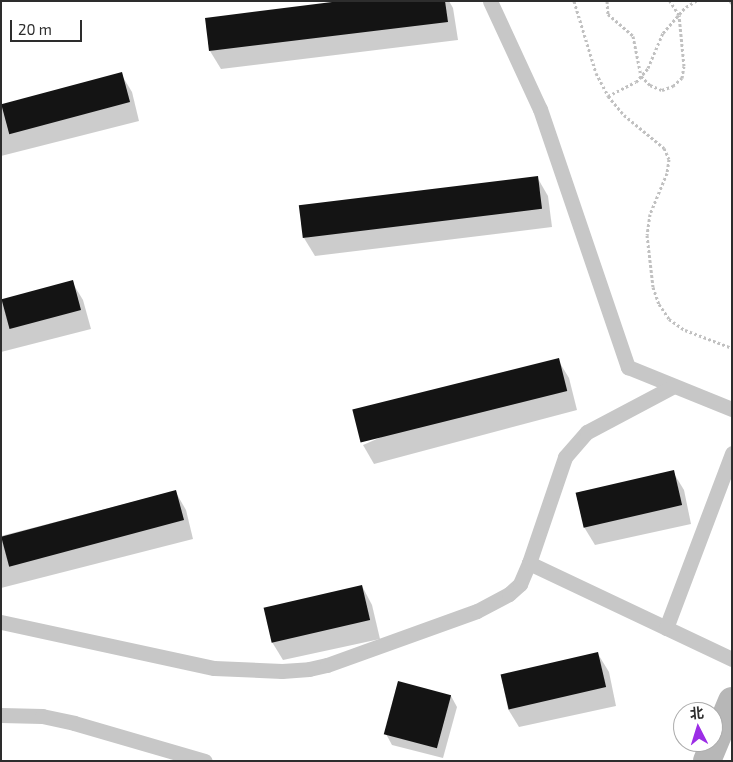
<!DOCTYPE html>
<meta charset="utf-8">
<style>
body{margin:0}
#map{position:relative;width:733px;height:762px;overflow:hidden;background:#fff;font-family:"Exo 2","Noto Sans SC",sans-serif}
div>[style]{position:absolute}
[style*='--x']{left:calc(var(--x)*1px);top:calc(var(--y)*1px);width:calc(var(--w)*1px);rotate:calc(var(--a)*1deg)}
.shadow>*{inset:0;background:#0003}
.building>*{inset:0;background:#141414;transform-origin:0 0}
.path>*{height:3px;margin-top:-1.5px;transform-origin:0;background:repeating-linear-gradient(90deg,#c1c1c1 0 2.5px,transparent 0 5px)}
.lane>*{height:15px;margin:-7.5px;padding:0 7.5px;transform-origin:7.5px;border-radius:7.5px;background:#c7c7c7}
.secondary>*{height:28px;margin:-14px;padding:0 14px;transform-origin:14px;border-radius:14px;background:#b7b7b7}
span{translate:-50% -50%;white-space:nowrap;text-align:center;line-height:1.15;-webkit-text-stroke:5px #fff;paint-order:stroke}
.frame{position:absolute;inset:0;border:2px solid #2d2d2d;pointer-events:none}
.north{position:absolute;left:673px;top:702px;width:50px;height:50px;box-sizing:border-box;background:#fff;border:1px solid #ababab;border-radius:50%;rotate:355deg;font-size:14px;font-weight:700;line-height:20px;text-align:center;color:#2d2d2d}
.north::after{content:'';display:block;margin:auto;width:18px;height:22px;background:#9c2de6;clip-path:polygon(50% 0,100% 100%,50% 72%,0 100%)}
.scale{position:absolute;left:10px;top:20px;width:72px;height:22px;box-sizing:border-box;border:2px solid #2d2d2d;border-top:0;padding-left:6px;font-size:15px;line-height:18px;white-space:nowrap;color:#2d2d2d;-webkit-text-stroke:4px #fff;paint-order:stroke}
</style>
<div id="map">
<div class="shadow">
<div style="clip-path:polygon(350px 1px,449px 1px,453px 8px,458px 40px,221px 69px,210px 51px)"></div>
<div style="clip-path:polygon(121px 74px,132px 92px,139px 121px,1px 156px,1px 105px)"></div>
<div style="clip-path:polygon(537px 177px,548px 196px,552px 227px,315px 256px,304px 238px)"></div>
<div style="clip-path:polygon(72px 282px,83px 300px,91px 329px,1px 352px,1px 300px)"></div>
<div style="clip-path:polygon(558px 360px,569px 378px,577px 410px,374px 464px,363px 445px)"></div>
<div style="clip-path:polygon(673px 472px,684px 490px,691px 524px,595px 545px,584px 527px,576px 493px)"></div>
<div style="clip-path:polygon(175px 491px,186px 510px,193px 539px,1px 588px,1px 536px)"></div>
<div style="clip-path:polygon(362px 586px,372px 605px,380px 639px,283px 660px,272px 642px)"></div>
<div style="clip-path:polygon(598px 654px,609px 672px,616px 706px,519px 727px,508px 709px,501px 675px)"></div>
<div style="clip-path:polygon(451px 696px,457px 707px,443px 758px,392px 745px,386px 734px)"></div>
</div>
<div class="building">
<div style="clip-path:polygon(340px 1px,445px 1px,448px 22px,209px 51px,205px 18px)"></div>
<div style="left:122px;top:72px;width:31px;height:125px;rotate:75deg"></div>
<div style="left:538px;top:176px;width:33px;height:241px;rotate:83deg"></div>
<div style="left:73px;top:280px;width:31px;height:74px;rotate:75deg"></div>
<div style="left:559px;top:358px;width:34px;height:213px;rotate:76deg"></div>
<div style="left:674px;top:470px;width:36px;height:101px;rotate:77deg"></div>
<div style="left:176px;top:490px;width:31px;height:181px;rotate:75deg"></div>
<div style="left:362px;top:585px;width:36px;height:101px;rotate:77deg"></div>
<div style="left:598px;top:652px;width:36px;height:100px;rotate:77deg"></div>
<div style="left:398px;top:681px;width:55px;height:55px;rotate:15deg"></div>
</div>
<div class="path">
<div style="--x:574;--y:1;--w:75;--a:73"></div>
<div style="--x:596;--y:73;--w:26;--a:62"></div>
<div style="--x:608;--y:96;--w:25;--a:50"></div>
<div style="--x:624;--y:115;--w:52;--a:39.5"></div>
<div style="--x:664;--y:148;--w:12;--a:66"></div>
<div style="--x:669;--y:159;--w:14;--a:98"></div>
<div style="--x:667;--y:173;--w:44;--a:112.5"></div>
<div style="--x:650;--y:214;--w:21;--a:98"></div>
<div style="--x:647;--y:235;--w:52;--a:83.4"></div>
<div style="--x:653;--y:287;--w:18;--a:71"></div>
<div style="--x:659;--y:304;--w:18;--a:56"></div>
<div style="--x:669;--y:319;--w:19;--a:35"></div>
<div style="--x:685;--y:330;--w:50;--a:21"></div>
<div style="--x:607;--y:1;--w:13;--a:86"></div>
<div style="--x:608;--y:14;--w:33;--a:41"></div>
<div style="--x:633;--y:36;--w:41;--a:78.7"></div>
<div style="--x:641;--y:76;--w:13;--a:45"></div>
<div style="--x:650;--y:85;--w:13;--a:23"></div>
<div style="--x:662;--y:90;--w:12;--a:-20"></div>
<div style="--x:673;--y:86;--w:12;--a:-42"></div>
<div style="--x:682;--y:78;--w:12;--a:-81"></div>
<div style="--x:684;--y:66;--w:51;--a:-95.6"></div>
<div style="--x:679;--y:15;--w:17;--a:-123"></div>
<div style="--x:730;--y:1;--w:3;--a:45"></div>
<div style="--x:608;--y:96;--w:31;--a:-27"></div>
<div style="--x:636;--y:82;--w:18;--a:-49"></div>
<div style="--x:648;--y:68;--w:38;--a:-67"></div>
<div style="--x:663;--y:33;--w:35;--a:-49"></div>
<div style="--x:686;--y:7;--w:12;--a:-31"></div>
</div>
<div class="lane">
<div style="--x:490;--y:1;--w:119;--a:65.2"></div>
<div style="--x:540;--y:109;--w:273;--a:71.2"></div>
<div style="--x:628;--y:367;--w:112;--a:22"></div>
<div style="--x:529;--y:563;--w:225;--a:25.3"></div>
<div style="--x:1;--y:622;--w:218;--a:12.2"></div>
<div style="--x:214;--y:668;--w:68;--a:2.5"></div>
<div style="--x:282;--y:671;--w:27;--a:-4"></div>
<div style="--x:309;--y:669;--w:18;--a:-13"></div>
<div style="--x:327;--y:665;--w:159;--a:-19.8"></div>
<div style="--x:477;--y:611;--w:36;--a:-28"></div>
<div style="--x:509;--y:594;--w:15;--a:-42"></div>
<div style="--x:520;--y:584;--w:23;--a:-67"></div>
<div style="--x:529;--y:563;--w:112;--a:-71.2"></div>
<div style="--x:565;--y:457;--w:33;--a:-49"></div>
<div style="--x:587;--y:432;--w:98;--a:-27.9"></div>
<div style="--x:666;--y:628;--w:187;--a:-69.3"></div>
<div style="--x:1;--y:715;--w:41;--a:1.4"></div>
<div style="--x:42;--y:716;--w:33;--a:12"></div>
<div style="--x:74;--y:723;--w:136;--a:16.2"></div>
</div>
<div class="secondary">
<div style="--x:707;--y:761;--w:65;--a:-67.4"></div>
</div>
<div class="frame"></div>
<div class="north">北</div>
<div class="scale">20 m</div>
</div>
